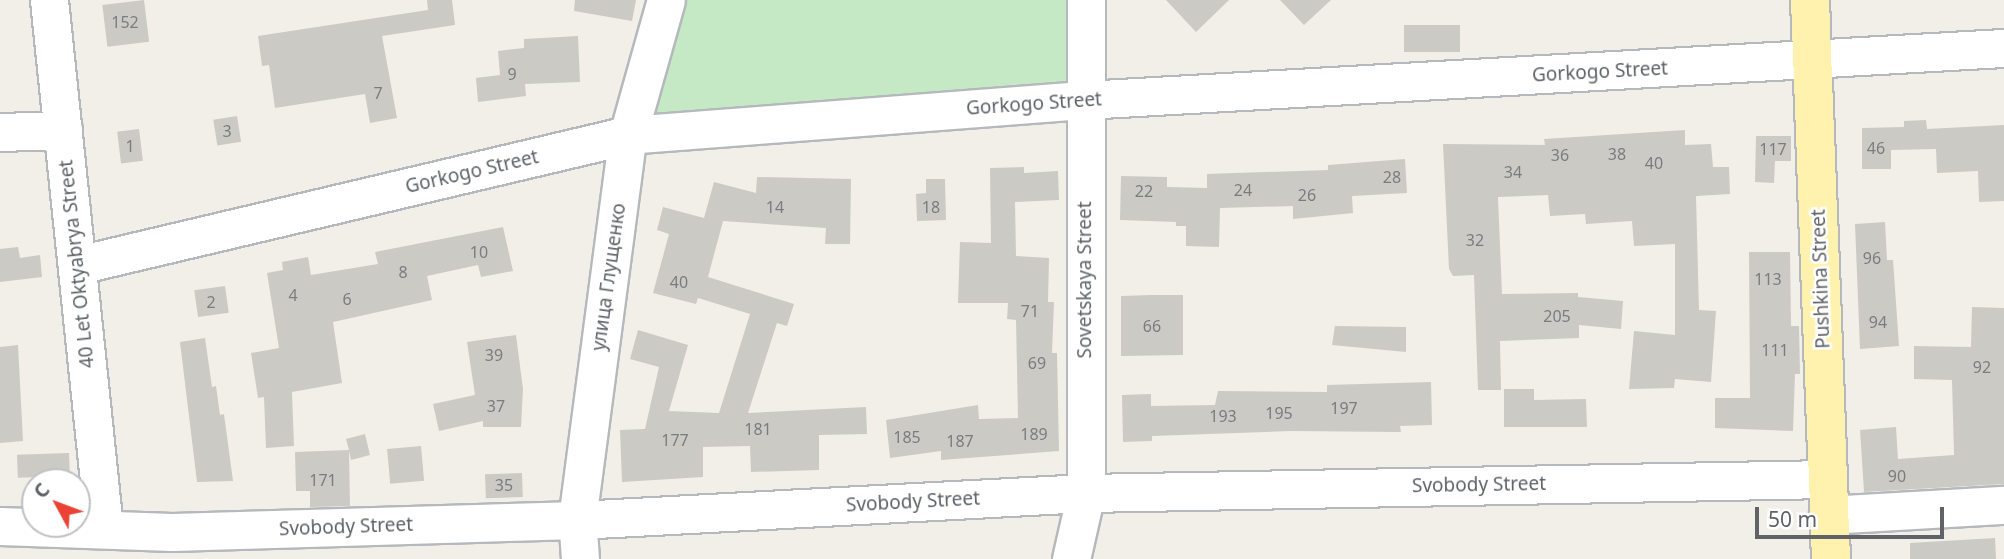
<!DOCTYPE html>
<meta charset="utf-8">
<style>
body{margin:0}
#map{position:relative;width:2004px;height:559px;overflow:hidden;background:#f1efe8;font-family:"Noto Sans",sans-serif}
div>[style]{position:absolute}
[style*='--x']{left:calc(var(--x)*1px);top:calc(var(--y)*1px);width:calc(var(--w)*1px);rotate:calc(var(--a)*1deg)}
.green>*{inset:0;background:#c5e8c5}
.building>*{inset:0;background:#cccac5;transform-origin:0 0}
.roads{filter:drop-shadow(2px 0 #b5b8bc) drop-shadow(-2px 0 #b5b8bc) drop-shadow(0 2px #b5b8bc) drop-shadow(0 -2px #b5b8bc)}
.minor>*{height:37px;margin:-18.5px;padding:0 18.5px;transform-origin:18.5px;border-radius:18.5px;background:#fff}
.major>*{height:38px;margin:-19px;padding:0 19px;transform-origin:19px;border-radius:19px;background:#fff2af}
span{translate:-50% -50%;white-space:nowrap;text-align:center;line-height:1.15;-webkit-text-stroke:5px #fff;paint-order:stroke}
.number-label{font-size:16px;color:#7a7d7f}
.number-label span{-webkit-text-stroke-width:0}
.street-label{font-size:19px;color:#5f6368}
.north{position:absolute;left:21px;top:468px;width:70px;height:70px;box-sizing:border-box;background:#fff;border:2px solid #bfc1c3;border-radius:50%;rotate:311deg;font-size:19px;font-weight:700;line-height:28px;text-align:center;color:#5f6368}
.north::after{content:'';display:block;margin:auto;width:24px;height:32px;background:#ea4335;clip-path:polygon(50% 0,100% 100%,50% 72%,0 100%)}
.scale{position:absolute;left:1755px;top:507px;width:189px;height:32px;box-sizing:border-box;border:4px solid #5f6368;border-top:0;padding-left:9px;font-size:21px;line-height:24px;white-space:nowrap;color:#5f6368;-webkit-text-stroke:5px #fff;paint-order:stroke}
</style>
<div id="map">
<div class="green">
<div style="clip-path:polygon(677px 0,1070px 0,1068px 91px,641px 125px)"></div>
</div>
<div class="building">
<div style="left:144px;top:0;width:42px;height:42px;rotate:83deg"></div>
<div style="clip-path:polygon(427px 0,452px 0,455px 25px,382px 36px,397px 118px,370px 123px,365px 94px,275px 108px,269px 65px,262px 66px,258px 36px,428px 10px)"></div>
<div style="clip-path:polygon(575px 0,636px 0,632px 21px,574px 11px)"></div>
<div style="clip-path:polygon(1166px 0,1229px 0,1196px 32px)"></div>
<div style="clip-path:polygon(1280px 0,1331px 0,1304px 25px)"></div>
<div style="left:1404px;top:25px;width:56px;height:27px"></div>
<div style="clip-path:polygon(578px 36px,580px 82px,525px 84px,526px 96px,478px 102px,476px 78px,500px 75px,498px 51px,524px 48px,524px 39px)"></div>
<div style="left:237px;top:116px;width:26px;height:24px;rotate:81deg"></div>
<div style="clip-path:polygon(1926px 120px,1927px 129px,2004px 125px,2004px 201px,1979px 202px,1978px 171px,1937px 173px,1936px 149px,1891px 150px,1891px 169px,1862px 169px,1862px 128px,1904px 127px,1904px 121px)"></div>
<div style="left:139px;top:129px;width:32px;height:22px;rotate:83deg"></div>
<div style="clip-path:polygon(1685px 130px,1685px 145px,1711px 144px,1713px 167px,1729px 167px,1730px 194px,1696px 196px,1699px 310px,1716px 311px,1711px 382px,1675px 379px,1674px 388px,1629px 389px,1634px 331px,1675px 335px,1675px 244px,1634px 246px,1632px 221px,1586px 224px,1585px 214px,1550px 216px,1548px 195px,1498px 197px,1502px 294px,1578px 293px,1578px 297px,1623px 301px,1621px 329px,1579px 325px,1579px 338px,1500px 341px,1501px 390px,1478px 390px,1474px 275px,1453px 276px,1449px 269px,1443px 144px,1545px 145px,1544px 139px)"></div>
<div style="clip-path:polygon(1756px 136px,1791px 136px,1791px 161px,1775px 161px,1774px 183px,1755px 182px)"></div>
<div style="clip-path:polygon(1405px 159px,1407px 193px,1352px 196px,1353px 213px,1293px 219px,1293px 206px,1220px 208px,1219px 247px,1186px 246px,1186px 226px,1176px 226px,1176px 222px,1120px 220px,1121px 176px,1167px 177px,1167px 187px,1207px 188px,1207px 174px,1328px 170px,1328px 165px)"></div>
<div style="clip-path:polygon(1024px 167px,1024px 173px,1058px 171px,1059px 200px,1015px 202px,1016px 256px,1049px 258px,1048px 302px,1054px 302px,1052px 353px,1057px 353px,1059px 451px,941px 460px,941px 451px,890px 458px,886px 420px,978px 405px,979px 419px,1018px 418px,1016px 320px,1007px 319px,1008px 303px,958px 303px,960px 242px,991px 243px,990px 168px)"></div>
<div style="clip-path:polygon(757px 177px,851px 179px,850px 244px,825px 244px,826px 228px,723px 221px,708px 277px,794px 304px,787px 326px,777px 323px,748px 413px,866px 407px,867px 434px,819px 435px,819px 470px,751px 472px,750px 446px,703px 447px,703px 477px,622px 482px,620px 430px,645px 429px,659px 367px,630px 359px,638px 330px,688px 345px,669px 411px,719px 413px,750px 314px,698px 298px,696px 304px,653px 293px,669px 234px,657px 230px,663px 207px,704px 218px,714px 182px,756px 193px)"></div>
<div style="clip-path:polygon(926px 179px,945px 179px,946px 220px,917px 221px,916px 194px,926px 193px)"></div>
<div style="clip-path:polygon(1885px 222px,1887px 260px,1893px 260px,1899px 346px,1860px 349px,1855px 224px)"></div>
<div style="clip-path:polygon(503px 227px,513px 271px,481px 277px,478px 265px,427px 276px,432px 300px,333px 322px,342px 383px,292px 392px,294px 446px,266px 448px,264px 397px,258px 398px,251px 353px,279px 348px,267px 273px,283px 270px,282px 262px,308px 257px,311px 275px,378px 264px,375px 252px)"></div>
<div style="clip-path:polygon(18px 247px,20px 258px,40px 255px,42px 277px,0 282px,0 249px)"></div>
<div style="clip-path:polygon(1749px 252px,1790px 252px,1791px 326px,1799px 326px,1800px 374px,1795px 374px,1793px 431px,1715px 428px,1715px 398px,1750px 398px)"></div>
<div style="left:225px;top:286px;width:27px;height:31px;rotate:82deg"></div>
<div style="clip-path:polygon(1150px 295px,1183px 295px,1183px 355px,1121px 356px,1121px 296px)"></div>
<div style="clip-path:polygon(1972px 307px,2004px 308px,2004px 484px,1864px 492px,1860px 430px,1896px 427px,1898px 459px,1954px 455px,1952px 380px,1914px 379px,1914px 346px,1971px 347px)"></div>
<div style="clip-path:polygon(1335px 326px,1406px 327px,1406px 352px,1332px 345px)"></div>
<div style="clip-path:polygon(516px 335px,523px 389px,521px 427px,483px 427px,483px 421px,439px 431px,433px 404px,475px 395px,467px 342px)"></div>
<div style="clip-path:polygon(205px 338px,212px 387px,216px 386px,220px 415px,224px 414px,233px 481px,197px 482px,180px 342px)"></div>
<div style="clip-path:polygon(18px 345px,23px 441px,0 443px,0 347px)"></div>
<div style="clip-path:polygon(1431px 382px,1432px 425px,1400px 426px,1401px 432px,1291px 431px,1152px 436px,1152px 441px,1123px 442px,1122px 395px,1151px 394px,1151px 406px,1215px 405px,1218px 391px,1327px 392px,1327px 385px)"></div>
<div style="clip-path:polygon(1504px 389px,1534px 389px,1534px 400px,1586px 399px,1587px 427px,1504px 427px)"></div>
<div style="clip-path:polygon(365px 434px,370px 455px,351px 460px,349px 451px,350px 506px,310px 507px,310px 491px,296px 491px,295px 452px,349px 450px,346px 439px)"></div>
<div style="left:421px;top:446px;width:35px;height:34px;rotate:85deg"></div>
<div style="left:69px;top:453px;width:23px;height:52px;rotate:88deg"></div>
<div style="left:522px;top:473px;width:24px;height:37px;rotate:88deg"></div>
<div style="clip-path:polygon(1995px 538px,1996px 559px,1910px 559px,1910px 543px)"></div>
</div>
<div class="roads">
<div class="minor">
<div style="--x:49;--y:0;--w:532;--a:84.06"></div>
<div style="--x:0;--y:132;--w:63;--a:-1.8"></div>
<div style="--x:78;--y:265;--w:565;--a:-13.3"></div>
<div style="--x:628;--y:135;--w:457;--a:-4.4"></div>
<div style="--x:1084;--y:100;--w:921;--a:-3.24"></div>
<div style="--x:1828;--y:515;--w:176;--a:-3.3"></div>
<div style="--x:0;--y:526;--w:172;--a:2"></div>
<div style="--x:172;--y:532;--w:405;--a:-1.7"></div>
<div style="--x:577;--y:520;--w:510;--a:-3.04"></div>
<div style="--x:1086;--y:493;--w:740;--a:-1.08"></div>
<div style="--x:580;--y:559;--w:39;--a:-94"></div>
<div style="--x:577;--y:520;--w:388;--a:-82.5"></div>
<div style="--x:628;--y:135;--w:140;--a:-74.3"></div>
<div style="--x:1071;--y:559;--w:68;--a:-77.2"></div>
<div style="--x:1086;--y:493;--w:493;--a:-90"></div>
</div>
<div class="major">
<div style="--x:1810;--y:0;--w:559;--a:87.85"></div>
</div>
</div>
<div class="number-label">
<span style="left:125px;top:22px">152</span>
<span style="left:512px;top:74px">9</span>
<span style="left:378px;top:93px">7</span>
<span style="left:227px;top:131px">3</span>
<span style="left:130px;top:146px">1</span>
<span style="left:1876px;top:148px">46</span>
<span style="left:1773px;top:149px">117</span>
<span style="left:1617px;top:154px">38</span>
<span style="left:1560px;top:155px">36</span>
<span style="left:1654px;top:163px">40</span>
<span style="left:1513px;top:172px">34</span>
<span style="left:1392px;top:177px">28</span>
<span style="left:1243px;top:190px">24</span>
<span style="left:1144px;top:191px">22</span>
<span style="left:1307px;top:195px">26</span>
<span style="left:775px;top:207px">14</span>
<span style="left:931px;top:207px">18</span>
<span style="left:1475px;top:240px">32</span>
<span style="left:479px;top:252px">10</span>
<span style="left:1872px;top:258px">96</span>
<span style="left:403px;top:272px">8</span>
<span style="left:1768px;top:279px">113</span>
<span style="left:679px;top:282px">40</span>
<span style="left:293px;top:295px">4</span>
<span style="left:347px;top:299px">6</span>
<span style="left:211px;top:302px">2</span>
<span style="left:1030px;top:311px">71</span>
<span style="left:1557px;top:316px">205</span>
<span style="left:1878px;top:322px">94</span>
<span style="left:1152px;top:326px">66</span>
<span style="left:1775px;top:350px">111</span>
<span style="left:494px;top:355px">39</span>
<span style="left:1037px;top:363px">69</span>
<span style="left:1982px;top:367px">92</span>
<span style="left:496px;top:406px">37</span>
<span style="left:1344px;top:408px">197</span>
<span style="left:1279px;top:413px">195</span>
<span style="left:1223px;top:416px">193</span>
<span style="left:758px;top:429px">181</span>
<span style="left:1034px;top:434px">189</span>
<span style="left:907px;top:437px">185</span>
<span style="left:675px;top:440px">177</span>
<span style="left:960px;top:441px">187</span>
<span style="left:1897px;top:476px">90</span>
<span style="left:323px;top:480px">171</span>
<span style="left:504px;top:485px">35</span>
</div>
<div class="street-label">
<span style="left:1600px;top:72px;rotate:-3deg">Gorkogo Street</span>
<span style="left:1034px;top:104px;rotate:-4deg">Gorkogo Street</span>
<span style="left:472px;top:172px;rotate:-13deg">Gorkogo Street</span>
<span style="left:77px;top:264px;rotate:-96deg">40 Let Oktyabrya Street</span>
<span style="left:609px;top:277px;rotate:-82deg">улица Глущенко</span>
<span style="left:1821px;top:279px;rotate:-92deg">Pushkina Street</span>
<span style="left:1085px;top:280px;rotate:-90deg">Sovetskaya Street</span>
<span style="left:1479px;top:485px;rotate:-1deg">Svobody Street</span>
<span style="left:913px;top:502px;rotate:-3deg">Svobody Street</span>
<span style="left:346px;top:527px;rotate:-2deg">Svobody Street</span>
</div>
<div class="north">С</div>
<div class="scale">50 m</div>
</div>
